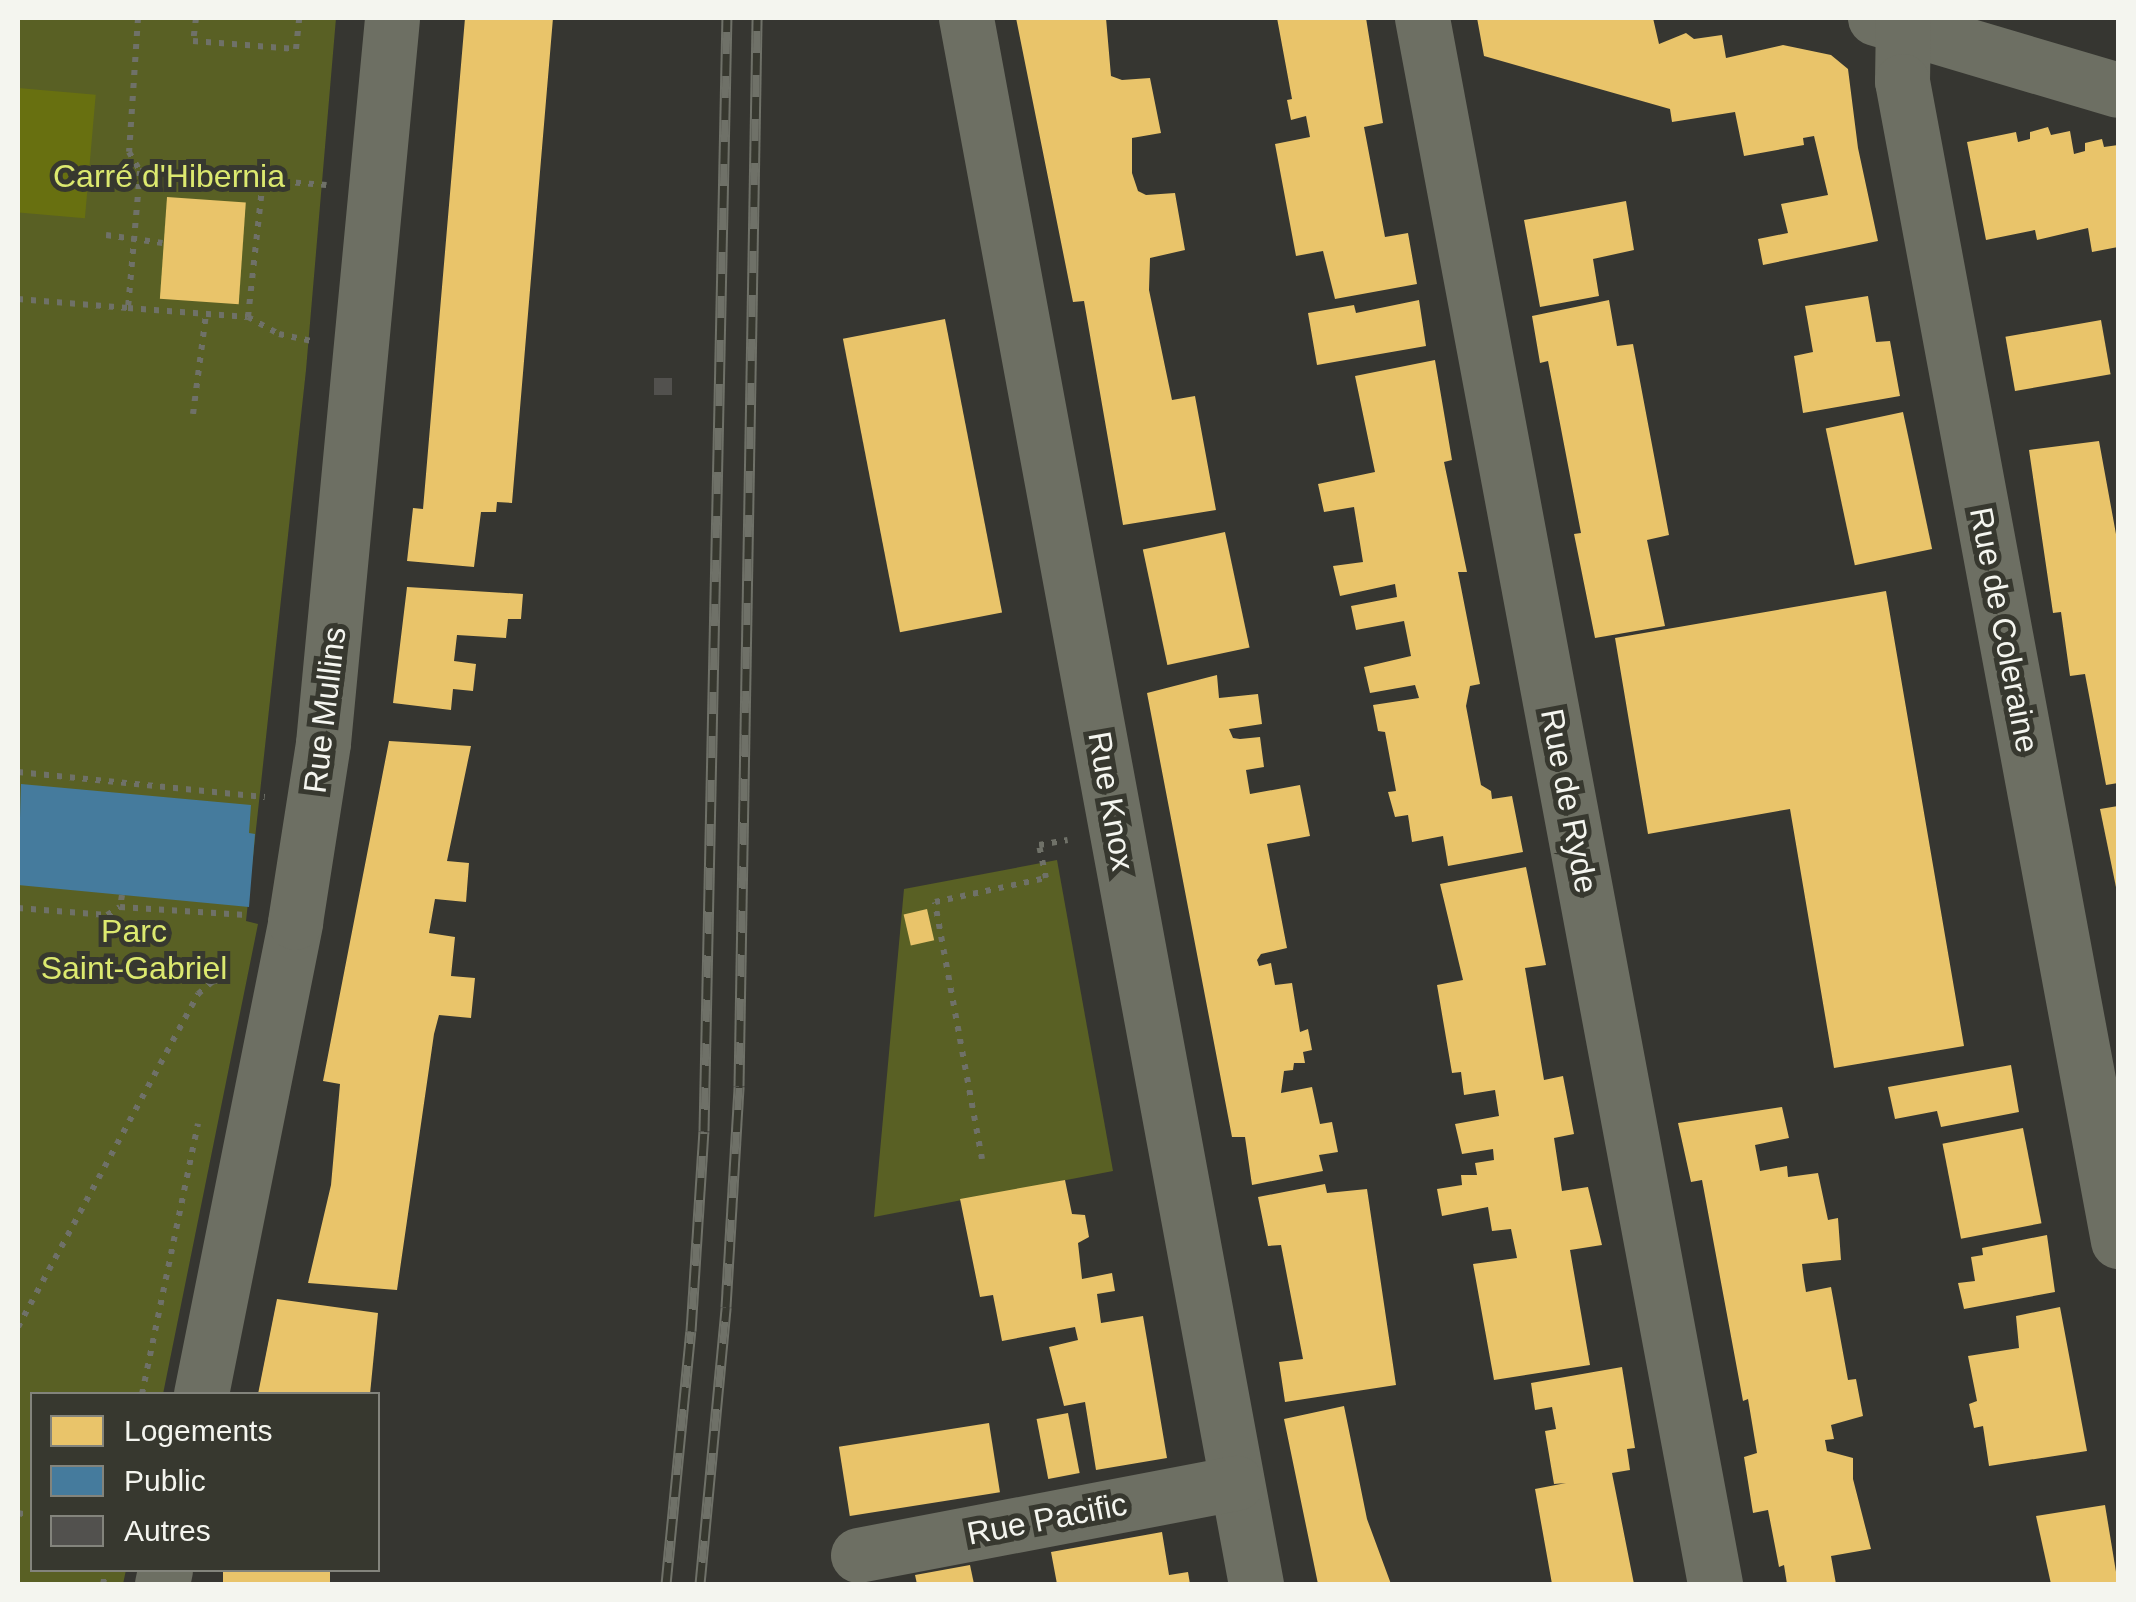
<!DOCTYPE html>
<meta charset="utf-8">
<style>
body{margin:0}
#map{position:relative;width:2136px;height:1602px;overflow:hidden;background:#363631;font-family:Arial,sans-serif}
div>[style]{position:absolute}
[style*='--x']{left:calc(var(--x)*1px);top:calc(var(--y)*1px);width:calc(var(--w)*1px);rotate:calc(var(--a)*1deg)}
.green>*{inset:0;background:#596024}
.water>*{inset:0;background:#687010;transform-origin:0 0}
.homes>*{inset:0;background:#e9c46a;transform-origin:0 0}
.public>*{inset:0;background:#457b9d}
.building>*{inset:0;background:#52514e;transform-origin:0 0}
.path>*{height:6px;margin-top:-3px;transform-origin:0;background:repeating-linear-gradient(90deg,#6f7168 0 5px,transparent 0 13px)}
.minor>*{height:55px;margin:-27.5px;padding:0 27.5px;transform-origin:27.5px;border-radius:27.5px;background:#6d6f63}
.rail>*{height:11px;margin-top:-5.5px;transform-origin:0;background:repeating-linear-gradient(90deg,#37382f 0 22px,#6f7168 0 44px);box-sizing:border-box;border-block:2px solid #6f7168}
span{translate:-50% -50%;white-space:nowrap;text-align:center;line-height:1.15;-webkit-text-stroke:10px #37382f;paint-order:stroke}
.park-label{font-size:32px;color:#dce96f}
.street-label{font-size:32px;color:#f4f5ef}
.frame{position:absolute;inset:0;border:20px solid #f4f5ef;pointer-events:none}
.legend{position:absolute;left:30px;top:1392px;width:350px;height:180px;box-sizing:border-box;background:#37382f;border:2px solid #83847c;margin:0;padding:12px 18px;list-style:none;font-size:30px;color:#f4f5ef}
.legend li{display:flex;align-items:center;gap:20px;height:50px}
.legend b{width:50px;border:2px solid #83847c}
</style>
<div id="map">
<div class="green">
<div style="clip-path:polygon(18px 18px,336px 18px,306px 370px,246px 921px,258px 924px,163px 1394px,32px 1394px,32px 1570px,126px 1570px,123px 1584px,18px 1584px)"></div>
<div style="clip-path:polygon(1057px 860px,1113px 1171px,874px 1217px,904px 889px)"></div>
</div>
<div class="water">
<div style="left:18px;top:88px;width:78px;height:124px;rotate:5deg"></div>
</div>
<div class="homes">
<div style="clip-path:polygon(465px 18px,553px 18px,512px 503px,497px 502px,496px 512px,481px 512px,474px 567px,407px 561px,413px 508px,423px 509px)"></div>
<div style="clip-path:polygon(1016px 18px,1106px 18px,1111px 76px,1122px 80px,1150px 78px,1161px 133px,1132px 138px,1132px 173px,1138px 191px,1146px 195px,1175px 193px,1185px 250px,1150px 258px,1149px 290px,1172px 400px,1195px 396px,1216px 510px,1123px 525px,1084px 301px,1073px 302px)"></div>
<div style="clip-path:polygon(1277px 18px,1366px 18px,1383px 123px,1364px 127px,1385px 237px,1408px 233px,1417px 284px,1335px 299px,1323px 251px,1296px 256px,1275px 144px,1310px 137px,1306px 116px,1291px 120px,1287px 100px,1292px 99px)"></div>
<div style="clip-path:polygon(1477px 18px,1653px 18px,1659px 44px,1686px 33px,1694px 39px,1722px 35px,1726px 58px,1783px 45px,1831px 55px,1848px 69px,1858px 148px,1878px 241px,1763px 265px,1758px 239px,1788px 233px,1781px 204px,1828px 195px,1814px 136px,1803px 138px,1804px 145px,1744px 156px,1735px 112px,1672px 122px,1670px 109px,1484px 56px)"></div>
<div style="clip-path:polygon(2048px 127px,2051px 135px,2070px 131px,2074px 154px,2085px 151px,2085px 143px,2102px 139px,2104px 147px,2118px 145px,2118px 247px,2092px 252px,2088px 228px,2037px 240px,2035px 230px,1986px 240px,1967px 142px,2016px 132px,2018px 142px,2030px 139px,2030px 132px)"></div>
<div style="left:167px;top:197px;width:79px;height:102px;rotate:4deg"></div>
<div style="clip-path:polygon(1626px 201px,1634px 250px,1593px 259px,1599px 296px,1540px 307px,1524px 220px)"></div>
<div style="clip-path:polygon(1868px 296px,1876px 342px,1890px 341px,1900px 396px,1803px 413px,1794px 356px,1813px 352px,1805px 306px)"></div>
<div style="clip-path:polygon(1419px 300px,1426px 346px,1317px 365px,1308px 313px,1354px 305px,1356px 313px)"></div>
<div style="clip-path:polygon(1609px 300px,1617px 346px,1633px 344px,1669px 535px,1647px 540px,1665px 626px,1595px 638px,1574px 534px,1581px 533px,1548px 361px,1540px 363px,1532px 316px)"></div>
<div style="left:945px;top:319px;width:299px;height:104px;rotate:79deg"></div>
<div style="left:2101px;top:320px;width:55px;height:97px;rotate:80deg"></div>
<div style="clip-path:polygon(1435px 360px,1452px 460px,1444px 462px,1467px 572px,1458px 572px,1480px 684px,1470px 686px,1466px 706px,1481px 785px,1491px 791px,1492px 799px,1512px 796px,1523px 852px,1448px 866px,1443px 836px,1412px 842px,1408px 815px,1395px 817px,1388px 792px,1396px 791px,1385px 732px,1378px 731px,1373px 705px,1419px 698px,1415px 685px,1370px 693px,1364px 667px,1411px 656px,1404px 621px,1356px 630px,1351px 606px,1397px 597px,1395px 584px,1340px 596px,1333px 566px,1363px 562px,1354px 507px,1324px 512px,1318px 484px,1375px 472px,1355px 376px)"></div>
<div style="left:1903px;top:412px;width:140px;height:79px;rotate:78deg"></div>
<div style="clip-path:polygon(2099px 441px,2118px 545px,2118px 783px,2106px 785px,2085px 674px,2070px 676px,2061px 612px,2053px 613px,2029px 450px)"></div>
<div style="left:1225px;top:532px;width:118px;height:84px;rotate:78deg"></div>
<div style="clip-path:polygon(407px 587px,523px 594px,521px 619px,508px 619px,506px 638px,457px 635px,454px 661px,476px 664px,473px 691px,453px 689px,451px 710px,393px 703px)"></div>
<div style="clip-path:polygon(1886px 591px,1964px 1046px,1834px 1068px,1790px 809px,1648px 834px,1615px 638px)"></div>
<div style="clip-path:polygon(1217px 675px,1219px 698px,1258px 694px,1262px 724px,1229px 729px,1233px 738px,1240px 739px,1260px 737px,1264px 767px,1246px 770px,1250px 794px,1300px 785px,1310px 836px,1267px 844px,1287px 948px,1261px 954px,1257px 960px,1259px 966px,1271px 963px,1275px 985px,1292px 983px,1300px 1032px,1308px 1029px,1312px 1050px,1303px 1052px,1305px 1063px,1294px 1063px,1293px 1070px,1284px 1071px,1281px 1093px,1312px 1087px,1320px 1124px,1332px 1122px,1338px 1152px,1319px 1155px,1323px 1171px,1252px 1185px,1245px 1137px,1232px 1137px,1147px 693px)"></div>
<div style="clip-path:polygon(389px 741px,471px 746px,447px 861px,469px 863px,466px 902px,435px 899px,429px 933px,455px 937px,451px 976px,475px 978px,471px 1018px,439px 1015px,434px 1034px,397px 1290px,308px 1283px,331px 1185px,340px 1084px,323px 1081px)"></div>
<div style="clip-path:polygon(2118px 806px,2118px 892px,2117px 892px,2100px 809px)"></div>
<div style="clip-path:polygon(1526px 867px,1546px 965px,1525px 968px,1544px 1080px,1563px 1076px,1574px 1134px,1554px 1138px,1562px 1191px,1588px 1187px,1602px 1245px,1570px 1250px,1590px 1365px,1494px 1380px,1473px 1264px,1517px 1258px,1511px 1229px,1492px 1231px,1488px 1207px,1442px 1216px,1437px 1189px,1462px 1185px,1461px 1175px,1477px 1175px,1475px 1163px,1494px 1160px,1493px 1149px,1462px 1154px,1455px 1124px,1499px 1116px,1495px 1090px,1464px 1095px,1461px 1072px,1452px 1073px,1437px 985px,1463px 980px,1440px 884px)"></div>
<div style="left:927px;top:909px;width:32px;height:24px;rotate:77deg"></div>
<div style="clip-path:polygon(2011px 1065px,2019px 1112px,1941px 1127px,1937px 1111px,1895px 1119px,1888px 1087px)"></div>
<div style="clip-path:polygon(1782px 1107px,1789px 1138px,1755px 1145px,1760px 1171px,1787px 1166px,1788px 1177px,1818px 1173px,1828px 1220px,1838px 1218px,1841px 1260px,1802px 1264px,1804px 1280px,1806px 1292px,1831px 1287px,1848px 1380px,1856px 1379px,1863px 1416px,1831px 1425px,1834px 1439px,1825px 1440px,1827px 1451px,1853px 1458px,1853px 1479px,1871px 1549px,1831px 1556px,1836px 1584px,1787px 1584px,1784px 1565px,1779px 1567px,1768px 1510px,1753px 1513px,1744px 1457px,1757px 1453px,1748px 1399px,1743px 1401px,1702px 1180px,1691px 1182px,1678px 1123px)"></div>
<div style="left:2023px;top:1128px;width:97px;height:82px;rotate:79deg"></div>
<div style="clip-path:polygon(1065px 1180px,1072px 1214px,1085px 1215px,1089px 1237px,1078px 1243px,1082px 1279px,1112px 1273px,1115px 1291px,1097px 1294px,1101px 1323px,1143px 1316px,1167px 1458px,1096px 1470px,1085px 1402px,1064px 1406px,1049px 1347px,1078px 1340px,1075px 1327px,1002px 1341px,993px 1295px,980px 1297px,960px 1199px)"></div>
<div style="clip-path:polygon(1325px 1184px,1327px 1193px,1367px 1189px,1396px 1385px,1285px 1402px,1279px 1362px,1303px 1359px,1281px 1245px,1268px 1246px,1258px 1197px)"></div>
<div style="clip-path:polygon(2047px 1235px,2055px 1292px,1964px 1309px,1958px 1283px,1975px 1281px,1971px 1257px,1983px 1255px,1982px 1248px)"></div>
<div style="clip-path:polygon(277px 1299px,378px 1313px,370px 1394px,258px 1394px)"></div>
<div style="clip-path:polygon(2060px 1307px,2087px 1451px,1989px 1466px,1983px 1426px,1974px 1428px,1969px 1404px,1977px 1401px,1968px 1356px,2019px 1348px,2016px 1316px)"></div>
<div style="clip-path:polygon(1622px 1367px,1635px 1448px,1627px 1449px,1630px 1470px,1612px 1473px,1634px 1584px,1552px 1584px,1535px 1489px,1566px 1483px,1554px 1484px,1545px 1431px,1556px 1429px,1552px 1407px,1535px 1410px,1531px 1383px)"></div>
<div style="clip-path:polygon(1344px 1406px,1367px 1519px,1391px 1584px,1318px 1584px,1284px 1419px)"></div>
<div style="left:1068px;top:1413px;width:61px;height:32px;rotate:79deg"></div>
<div style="left:989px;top:1423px;width:70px;height:152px;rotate:81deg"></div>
<div style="clip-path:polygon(2105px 1505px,2118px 1584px,2051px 1584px,2036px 1516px)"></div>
<div style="clip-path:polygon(1162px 1532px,1169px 1575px,1188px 1572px,1190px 1584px,1057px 1584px,1051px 1552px)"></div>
<div style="clip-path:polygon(970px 1565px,974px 1584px,917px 1584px,915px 1575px)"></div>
<div style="left:223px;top:1570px;width:107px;height:15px"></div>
</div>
<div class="public">
<div style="clip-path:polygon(21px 784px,251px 805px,249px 833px,255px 834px,249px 907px,18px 885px)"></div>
</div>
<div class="building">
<div style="left:654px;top:378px;width:18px;height:17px"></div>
</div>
<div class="path">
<div style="--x:138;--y:18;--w:134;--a:93.8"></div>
<div style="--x:129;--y:152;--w:22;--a:60"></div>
<div style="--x:140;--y:171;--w:187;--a:4.3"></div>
<div style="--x:196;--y:18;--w:23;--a:97"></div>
<div style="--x:193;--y:41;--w:103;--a:4.4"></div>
<div style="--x:296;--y:49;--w:31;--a:-84"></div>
<div style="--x:140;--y:171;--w:138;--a:95"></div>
<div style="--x:128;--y:308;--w:120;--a:4.3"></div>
<div style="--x:248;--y:317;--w:138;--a:-83.8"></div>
<div style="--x:106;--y:235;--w:57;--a:8.1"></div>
<div style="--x:18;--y:299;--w:110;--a:4.7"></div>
<div style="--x:248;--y:317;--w:35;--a:29"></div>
<div style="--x:279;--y:334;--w:34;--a:12"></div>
<div style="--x:193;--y:414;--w:101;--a:-82.6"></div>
<div style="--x:18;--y:772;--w:248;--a:5.8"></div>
<div style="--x:122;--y:895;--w:12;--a:99"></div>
<div style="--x:120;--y:907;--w:126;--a:3.6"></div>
<div style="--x:18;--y:908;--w:89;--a:4.5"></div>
<div style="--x:107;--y:915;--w:15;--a:-32"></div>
<div style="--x:982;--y:1159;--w:261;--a:-100.4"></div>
<div style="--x:935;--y:902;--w:114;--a:-12.2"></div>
<div style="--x:1046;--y:878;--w:34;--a:-102"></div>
<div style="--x:1039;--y:845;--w:29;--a:-10"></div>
<div style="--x:18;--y:1327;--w:379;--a:-61.6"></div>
<div style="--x:198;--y:994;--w:18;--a:-41"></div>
<div style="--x:212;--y:982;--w:20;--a:-18"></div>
<div style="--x:142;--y:1394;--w:276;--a:-78.3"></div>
<div style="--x:18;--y:1513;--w:14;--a:12"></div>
<div style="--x:103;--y:1584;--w:14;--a:-78"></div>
</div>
<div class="minor">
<div style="--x:966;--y:18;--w:1593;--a:79.51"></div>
<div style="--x:1422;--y:18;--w:1593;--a:79.4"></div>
<div style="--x:1875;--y:18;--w:253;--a:16.5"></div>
<div style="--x:1903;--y:18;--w:63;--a:90.9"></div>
<div style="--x:1902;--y:81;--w:1180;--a:79.45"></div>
<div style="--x:201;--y:1394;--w:481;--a:-78.7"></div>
<div style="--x:295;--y:922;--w:181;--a:-81.1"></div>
<div style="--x:323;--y:743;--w:728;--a:-84.56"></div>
<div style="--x:858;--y:1555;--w:385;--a:-10.8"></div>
<div style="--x:162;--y:1584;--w:14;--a:-78"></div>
</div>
<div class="rail">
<div style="--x:666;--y:1584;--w:254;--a:-84.4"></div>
<div style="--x:691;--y:1331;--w:200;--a:-86.3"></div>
<div style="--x:704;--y:1131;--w:1113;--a:-88.82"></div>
<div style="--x:700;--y:1584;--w:278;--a:-84.6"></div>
<div style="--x:726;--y:1307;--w:221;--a:-86.6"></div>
<div style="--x:739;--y:1086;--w:1068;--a:-89.03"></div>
</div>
<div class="park-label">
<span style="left:169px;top:176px">Carré d'Hibernia</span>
<span style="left:134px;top:950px">Parc<br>Saint-Gabriel</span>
</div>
<div class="street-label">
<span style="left:2004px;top:630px;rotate:79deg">Rue de Coleraine</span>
<span style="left:325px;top:710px;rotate:-83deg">Rue Mullins</span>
<span style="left:1111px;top:801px;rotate:80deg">Rue Knox</span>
<span style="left:1569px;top:801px;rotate:79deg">Rue de Ryde</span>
<span style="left:1047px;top:1519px;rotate:-11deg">Rue Pacific</span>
</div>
<div class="frame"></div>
<ul class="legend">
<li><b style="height:28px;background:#e9c46a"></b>Logements</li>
<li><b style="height:28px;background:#457b9d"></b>Public</li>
<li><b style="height:28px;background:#52514e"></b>Autres</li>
</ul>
</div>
